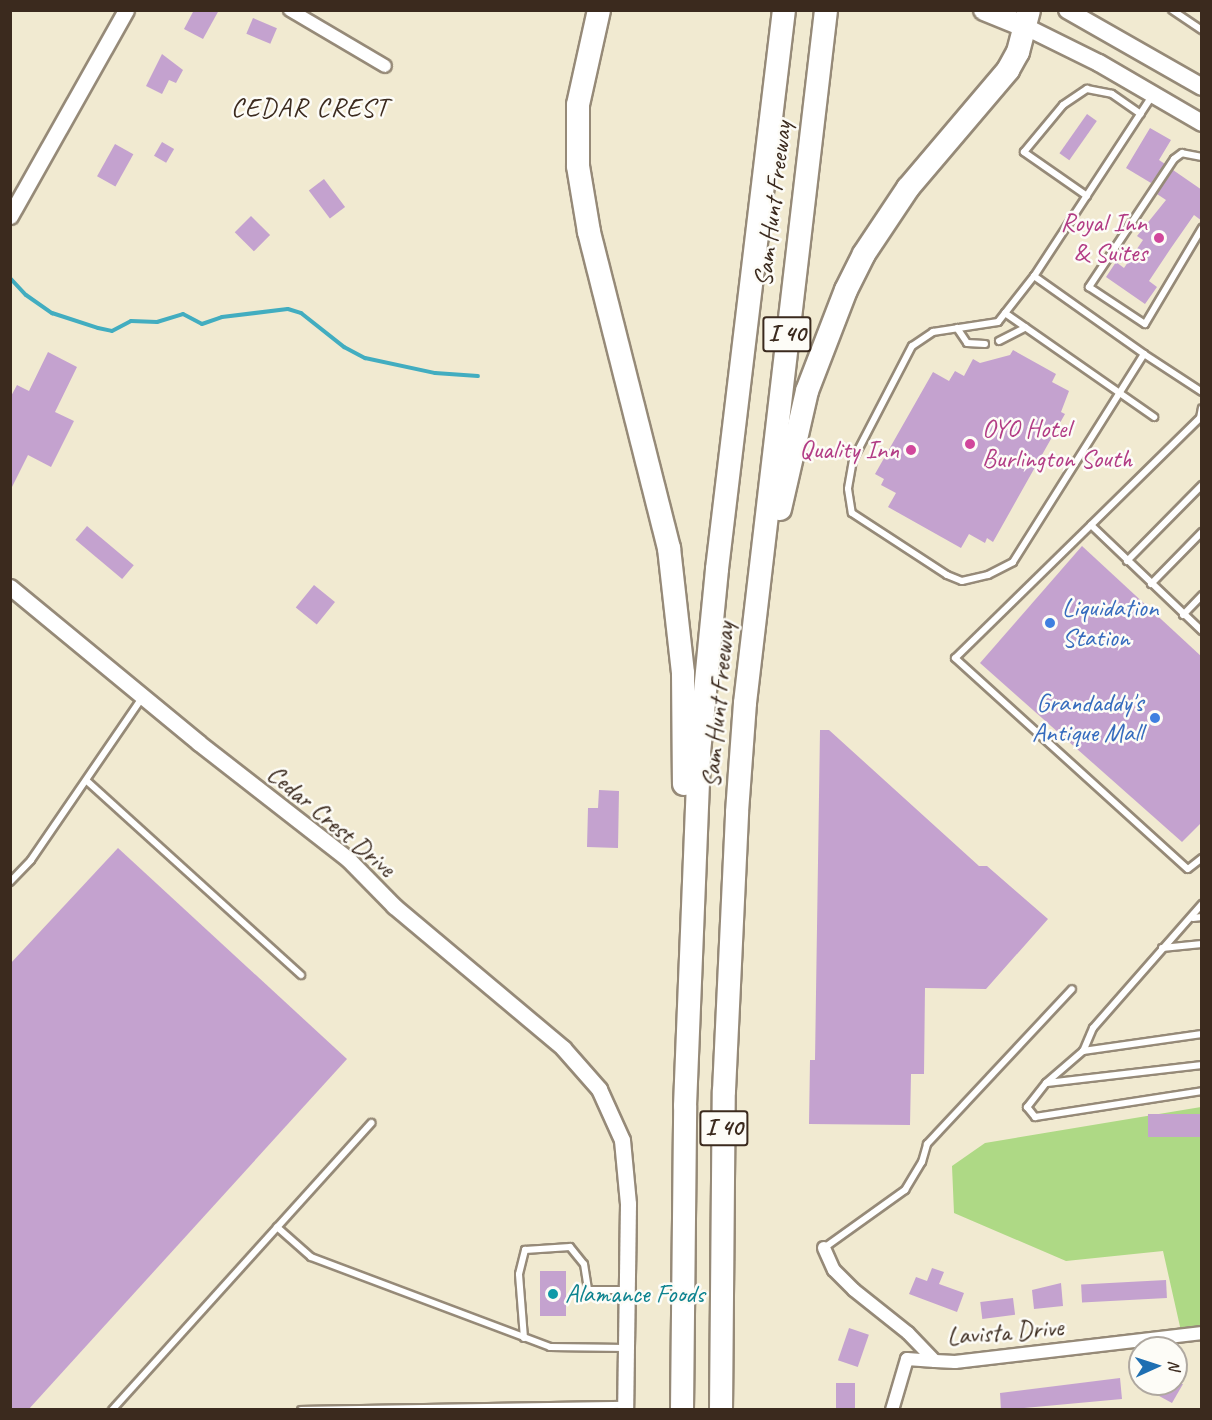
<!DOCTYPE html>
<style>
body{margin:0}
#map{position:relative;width:1212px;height:1420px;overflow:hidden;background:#f1ead1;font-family:Caveat,sans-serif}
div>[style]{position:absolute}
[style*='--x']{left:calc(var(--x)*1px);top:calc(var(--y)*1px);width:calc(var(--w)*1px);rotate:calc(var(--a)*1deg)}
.green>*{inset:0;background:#aed985}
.stream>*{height:4px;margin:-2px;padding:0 2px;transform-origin:2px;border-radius:2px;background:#42adc0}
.building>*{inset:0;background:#c4a2cf;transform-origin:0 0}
.roads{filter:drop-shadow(2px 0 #968a78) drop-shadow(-2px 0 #968a78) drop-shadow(0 2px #968a78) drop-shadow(0 -2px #968a78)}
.service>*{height:6px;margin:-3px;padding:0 3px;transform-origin:3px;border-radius:3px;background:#fff}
.minor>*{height:12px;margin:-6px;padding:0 6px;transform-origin:6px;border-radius:6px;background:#fff}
.tertiary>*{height:15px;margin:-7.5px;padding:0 7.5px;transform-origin:7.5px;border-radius:7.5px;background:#fff}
.secondary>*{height:16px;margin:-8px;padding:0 8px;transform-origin:8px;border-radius:8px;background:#fff}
.primary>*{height:20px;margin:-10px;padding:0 10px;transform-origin:10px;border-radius:10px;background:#fff}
.motorway>*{height:22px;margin:-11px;padding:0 11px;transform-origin:11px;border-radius:11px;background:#fff}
.dots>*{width:16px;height:16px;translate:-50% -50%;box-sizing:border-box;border:3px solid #fdfcf7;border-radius:50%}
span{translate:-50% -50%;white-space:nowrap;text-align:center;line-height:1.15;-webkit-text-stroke:5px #fdfcf7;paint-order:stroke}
.shield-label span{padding:2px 4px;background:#fdfcf7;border:2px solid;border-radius:4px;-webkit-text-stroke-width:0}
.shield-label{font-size:24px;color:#3b2a1e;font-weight:700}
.street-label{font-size:26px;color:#3b2a1e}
.hotel-label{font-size:26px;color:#b23c85}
.right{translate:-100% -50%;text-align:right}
.left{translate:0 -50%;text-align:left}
.shop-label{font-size:26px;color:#366cbe}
.culture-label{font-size:26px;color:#0d838f}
.neighbourhood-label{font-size:27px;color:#3b2a1e;letter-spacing:1.5px}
.frame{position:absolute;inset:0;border:12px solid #3b2a1e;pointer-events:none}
.north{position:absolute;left:1128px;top:1336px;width:60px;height:60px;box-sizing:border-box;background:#fdfcf7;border:2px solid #afa8a0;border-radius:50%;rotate:87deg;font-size:16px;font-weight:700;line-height:24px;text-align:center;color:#3b2a1e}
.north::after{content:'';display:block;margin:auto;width:21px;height:27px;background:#1f6fb2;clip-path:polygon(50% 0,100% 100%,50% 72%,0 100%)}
</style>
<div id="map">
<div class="green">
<div style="clip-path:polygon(1201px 1107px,1201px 1329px,1181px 1331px,1163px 1251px,1066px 1261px,954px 1213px,952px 1166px,985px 1143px)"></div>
</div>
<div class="stream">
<div style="--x:10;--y:278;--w:23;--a:47"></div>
<div style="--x:26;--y:295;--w:32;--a:35"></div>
<div style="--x:52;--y:313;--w:48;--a:18.1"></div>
<div style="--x:98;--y:328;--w:14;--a:12"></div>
<div style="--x:112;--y:331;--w:21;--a:-28"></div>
<div style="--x:131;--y:321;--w:26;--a:2"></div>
<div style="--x:157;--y:322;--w:27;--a:-17"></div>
<div style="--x:183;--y:314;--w:21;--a:28"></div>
<div style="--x:202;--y:324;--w:21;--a:-19"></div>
<div style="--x:222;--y:317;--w:66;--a:-6.9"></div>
<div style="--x:288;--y:309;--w:14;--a:17"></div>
<div style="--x:301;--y:313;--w:55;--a:38.3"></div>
<div style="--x:344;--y:347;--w:24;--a:28"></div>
<div style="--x:365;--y:358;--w:72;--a:12.1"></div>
<div style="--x:435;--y:373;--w:43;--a:4"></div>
</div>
<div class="building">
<div style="clip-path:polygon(194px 10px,219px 10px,203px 39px,184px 29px)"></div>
<div style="left:253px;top:18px;width:26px;height:17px;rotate:23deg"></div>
<div style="clip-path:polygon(162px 54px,183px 70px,176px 83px,169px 80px,162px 94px,146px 86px)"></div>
<div style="left:1087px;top:114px;width:12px;height:48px;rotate:35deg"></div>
<div style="clip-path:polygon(1150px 128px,1171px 140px,1159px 160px,1165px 164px,1151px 183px,1126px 168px)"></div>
<div style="left:162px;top:142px;width:14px;height:16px;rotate:30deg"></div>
<div style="left:115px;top:144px;width:21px;height:37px;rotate:29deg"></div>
<div style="clip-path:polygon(1173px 170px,1202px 190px,1202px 221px,1194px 215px,1171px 248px,1149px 281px,1157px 287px,1145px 304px,1106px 277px,1116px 262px,1124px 268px,1143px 240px,1137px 236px,1166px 200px,1157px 194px)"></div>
<div style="left:324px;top:179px;width:35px;height:19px;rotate:53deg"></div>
<div style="left:251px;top:216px;width:27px;height:23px;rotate:45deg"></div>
<div style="clip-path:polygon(1013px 350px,1056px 374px,1052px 382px,1069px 391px,1061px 412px,1065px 414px,993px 542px,987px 538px,985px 543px,969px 534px,961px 548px,888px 507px,896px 493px,881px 485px,884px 479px,875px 474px,933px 372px,949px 381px,955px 371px,964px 376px,973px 359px,980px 363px,1010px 355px)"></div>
<div style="clip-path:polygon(48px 352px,77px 367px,55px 412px,74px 421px,51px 467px,28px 455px,10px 491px,10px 398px,17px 385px,29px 391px)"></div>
<div style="left:87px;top:526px;width:61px;height:18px;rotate:40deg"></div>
<div style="clip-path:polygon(1082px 546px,1202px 657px,1202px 822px,1182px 842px,980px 663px)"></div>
<div style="left:314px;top:585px;width:27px;height:29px;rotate:39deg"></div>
<div style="clip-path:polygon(820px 730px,829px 730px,979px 866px,987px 866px,1048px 919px,986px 989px,925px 988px,924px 1074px,911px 1074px,910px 1125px,809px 1124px,810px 1060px,815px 1060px)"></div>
<div style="clip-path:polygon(599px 790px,619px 791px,618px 848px,587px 847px,588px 808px,598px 808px)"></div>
<div style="clip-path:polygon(118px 848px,347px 1059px,28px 1410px,10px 1410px,10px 964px)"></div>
<div style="left:1202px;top:1114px;width:23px;height:54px;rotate:90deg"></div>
<div style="clip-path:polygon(932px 1268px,944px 1272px,939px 1284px,964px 1293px,957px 1312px,909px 1294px,916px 1277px,927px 1281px)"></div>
<div style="left:540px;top:1271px;width:26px;height:45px"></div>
<div style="left:1166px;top:1280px;width:18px;height:85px;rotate:87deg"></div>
<div style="clip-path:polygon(1061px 1283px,1063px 1306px,1034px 1309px,1032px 1290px)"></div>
<div style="left:1013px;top:1298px;width:17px;height:33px;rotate:83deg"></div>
<div style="left:849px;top:1328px;width:21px;height:34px;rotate:19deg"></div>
<div style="clip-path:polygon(1120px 1378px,1122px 1399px,1001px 1410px,1000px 1393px)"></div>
<div style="left:836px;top:1383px;width:19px;height:27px"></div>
<div style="clip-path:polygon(1137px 1384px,1183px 1384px,1172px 1403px)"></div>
</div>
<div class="roads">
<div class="service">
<div style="--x:1172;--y:10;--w:36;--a:34"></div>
<div style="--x:1152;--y:96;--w:215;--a:123.2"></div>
<div style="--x:1034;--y:276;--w:58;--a:128"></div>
<div style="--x:998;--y:322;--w:66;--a:171.3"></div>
<div style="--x:933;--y:332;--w:25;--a:146"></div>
<div style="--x:912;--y:346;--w:128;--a:117.4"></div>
<div style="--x:853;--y:460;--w:29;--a:100"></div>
<div style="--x:848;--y:489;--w:24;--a:81"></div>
<div style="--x:852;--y:513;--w:113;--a:33.1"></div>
<div style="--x:947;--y:575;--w:16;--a:22"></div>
<div style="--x:962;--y:581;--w:27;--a:-13"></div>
<div style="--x:988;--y:575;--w:28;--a:-27"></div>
<div style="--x:1013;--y:562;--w:246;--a:-57.8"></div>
<div style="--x:1144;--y:354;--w:69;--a:33.2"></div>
<div style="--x:1202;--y:157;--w:20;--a:-169"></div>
<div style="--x:1182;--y:153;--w:10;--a:143"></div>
<div style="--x:1174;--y:159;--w:154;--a:123.6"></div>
<div style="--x:1089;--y:287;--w:67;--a:33.5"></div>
<div style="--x:1145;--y:324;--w:112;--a:-59.3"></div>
<div style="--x:1087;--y:196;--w:77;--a:-145.1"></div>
<div style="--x:1024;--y:152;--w:61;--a:-50.3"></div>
<div style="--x:1063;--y:105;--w:29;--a:-34"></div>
<div style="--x:1087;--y:89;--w:25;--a:11"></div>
<div style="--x:1112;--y:94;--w:35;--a:35"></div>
<div style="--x:1034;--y:276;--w:135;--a:35.3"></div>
<div style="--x:1005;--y:313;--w:182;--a:34.9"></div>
<div style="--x:957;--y:328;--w:18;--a:56"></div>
<div style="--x:967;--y:343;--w:18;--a:3"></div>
<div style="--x:999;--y:341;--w:30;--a:-27"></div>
<div style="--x:1091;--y:525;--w:153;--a:-44.5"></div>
<div style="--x:1200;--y:418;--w:10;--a:-79"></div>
<div style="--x:1127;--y:561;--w:107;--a:-45.4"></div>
<div style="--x:1151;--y:584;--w:73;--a:-45.6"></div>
<div style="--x:1183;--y:615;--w:28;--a:-46"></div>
<div style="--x:1202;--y:631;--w:153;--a:-136.3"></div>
<div style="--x:1091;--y:525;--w:190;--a:135.6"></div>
<div style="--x:955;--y:658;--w:314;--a:42.2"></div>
<div style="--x:1188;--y:869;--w:18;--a:-38"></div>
<div style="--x:87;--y:781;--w:289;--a:42.2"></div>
<div style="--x:10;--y:882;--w:30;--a:-46"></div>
<div style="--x:31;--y:860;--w:196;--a:-55.6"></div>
<div style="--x:1202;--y:904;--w:165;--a:131.3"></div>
<div style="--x:1093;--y:1028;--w:25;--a:113"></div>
<div style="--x:1083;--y:1051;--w:49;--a:139.1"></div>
<div style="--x:1046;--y:1083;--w:31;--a:128"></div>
<div style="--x:1027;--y:1107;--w:13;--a:51"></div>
<div style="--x:1035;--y:1117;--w:169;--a:-8.8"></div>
<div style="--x:1193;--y:918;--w:9;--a:-6"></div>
<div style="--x:1162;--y:948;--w:40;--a:-5.7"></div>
<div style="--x:1083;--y:1051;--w:120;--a:-8.1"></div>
<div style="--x:1047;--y:1083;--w:156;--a:-6.6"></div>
<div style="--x:277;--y:1227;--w:45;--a:41.4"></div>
<div style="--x:311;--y:1257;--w:255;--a:20.6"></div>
<div style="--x:550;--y:1347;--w:76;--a:0.8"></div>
<div style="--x:824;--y:1248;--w:100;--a:-35.6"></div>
<div style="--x:905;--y:1190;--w:33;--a:-59"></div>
<div style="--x:922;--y:1162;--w:19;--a:-74"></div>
<div style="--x:927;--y:1144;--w:212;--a:-46.9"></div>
<div style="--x:524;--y:1338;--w:64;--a:-94.5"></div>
<div style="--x:519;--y:1274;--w:25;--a:-76"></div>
<div style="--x:525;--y:1250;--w:45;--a:-3.8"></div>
<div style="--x:570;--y:1247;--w:22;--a:51"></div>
<div style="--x:584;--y:1264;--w:26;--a:81"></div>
<div style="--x:588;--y:1290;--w:38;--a:0"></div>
<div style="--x:112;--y:1410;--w:387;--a:-47.9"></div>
<div style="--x:301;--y:1410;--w:324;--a:-0.9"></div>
</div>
<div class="minor">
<div style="--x:290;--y:10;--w:110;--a:30.5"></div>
<div style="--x:824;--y:1248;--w:24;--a:66"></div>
<div style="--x:834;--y:1270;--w:28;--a:45"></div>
<div style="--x:854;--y:1290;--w:69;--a:38.5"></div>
<div style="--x:908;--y:1333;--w:39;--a:46"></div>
<div style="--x:935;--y:1361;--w:20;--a:3"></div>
<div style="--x:955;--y:1362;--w:249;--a:-6.7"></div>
<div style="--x:892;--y:1410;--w:53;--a:-73.6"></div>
<div style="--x:907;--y:1359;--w:28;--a:4"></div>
</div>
<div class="tertiary">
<div style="--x:10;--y:216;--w:236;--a:-60.6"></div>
<div style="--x:10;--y:587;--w:245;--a:39.5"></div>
<div style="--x:199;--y:743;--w:189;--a:37.9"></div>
<div style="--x:348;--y:859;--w:66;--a:45.6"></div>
<div style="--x:394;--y:906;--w:221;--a:40"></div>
<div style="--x:563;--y:1048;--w:55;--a:48.7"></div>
<div style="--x:599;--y:1089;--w:56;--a:65.7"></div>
<div style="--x:622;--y:1140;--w:64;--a:84.6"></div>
<div style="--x:628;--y:1204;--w:206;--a:90.8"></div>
</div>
<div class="secondary">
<div style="--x:1067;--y:10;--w:155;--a:29.7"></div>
<div style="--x:1026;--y:27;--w:81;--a:26.3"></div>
<div style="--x:1099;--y:63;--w:119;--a:30.2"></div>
</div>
<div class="primary">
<div style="--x:984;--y:10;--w:45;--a:22"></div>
</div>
<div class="motorway">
<div style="--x:599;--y:10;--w:97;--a:102.5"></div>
<div style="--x:578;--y:105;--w:61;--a:90"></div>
<div style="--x:578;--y:166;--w:67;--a:80.5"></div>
<div style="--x:589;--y:232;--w:326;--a:75.8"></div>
<div style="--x:669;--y:548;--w:126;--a:83.6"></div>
<div style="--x:683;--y:673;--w:111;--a:89.5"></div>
<div style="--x:780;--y:509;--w:121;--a:-77.1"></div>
<div style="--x:807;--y:391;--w:108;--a:-68.9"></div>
<div style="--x:846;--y:290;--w:40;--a:-63.4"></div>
<div style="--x:864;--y:254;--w:79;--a:-56.3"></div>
<div style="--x:908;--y:188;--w:155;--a:-49.7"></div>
<div style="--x:1008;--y:70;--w:21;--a:-61"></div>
<div style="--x:1018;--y:52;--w:43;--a:-75.3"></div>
<div style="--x:682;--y:1410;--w:304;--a:-89.4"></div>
<div style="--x:685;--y:1106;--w:353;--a:-87.7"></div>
<div style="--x:699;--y:753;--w:185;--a:-84.4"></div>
<div style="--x:717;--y:569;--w:563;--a:-83.17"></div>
<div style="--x:721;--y:1410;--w:319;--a:-89.5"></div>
<div style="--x:724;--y:1091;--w:279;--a:-87.3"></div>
<div style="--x:737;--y:812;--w:109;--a:-85.8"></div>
<div style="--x:745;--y:703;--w:698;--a:-83.33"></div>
</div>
</div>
<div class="dots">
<div style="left:1159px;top:238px;background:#d1479c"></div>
<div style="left:970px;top:444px;background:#d1479c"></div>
<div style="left:911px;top:450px;background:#d1479c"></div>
<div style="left:1050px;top:623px;background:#3f7fe0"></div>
<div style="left:1155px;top:718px;background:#3f7fe0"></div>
<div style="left:553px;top:1294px;background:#0f9aa8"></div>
</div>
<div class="shield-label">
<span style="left:787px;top:334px">I 40</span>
<span style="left:724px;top:1128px">I 40</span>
</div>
<div class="street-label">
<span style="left:773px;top:204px;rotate:-83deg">Sam Hunt Freeway</span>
<span style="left:718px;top:705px;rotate:-85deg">Sam Hunt Freeway</span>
<span style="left:331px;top:821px;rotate:40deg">Cedar Crest Drive</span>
<span style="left:1005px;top:1332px;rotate:-5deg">Lavista Drive</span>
</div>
<div class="hotel-label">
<span class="right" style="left:1147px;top:238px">Royal Inn<br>&amp; Suites</span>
<span class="left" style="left:982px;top:444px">OYO Hotel<br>Burlington South</span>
<span class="right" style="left:899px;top:450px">Quality Inn</span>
</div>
<div class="shop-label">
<span class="left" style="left:1062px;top:623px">Liquidation<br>Station</span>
<span class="right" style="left:1143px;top:718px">Grandaddy's<br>Antique Mall</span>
</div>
<div class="culture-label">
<span class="left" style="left:565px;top:1294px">Alamance Foods</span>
</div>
<div class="neighbourhood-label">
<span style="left:310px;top:108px">CEDAR CREST</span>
</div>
<div class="frame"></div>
<div class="north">N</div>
</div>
